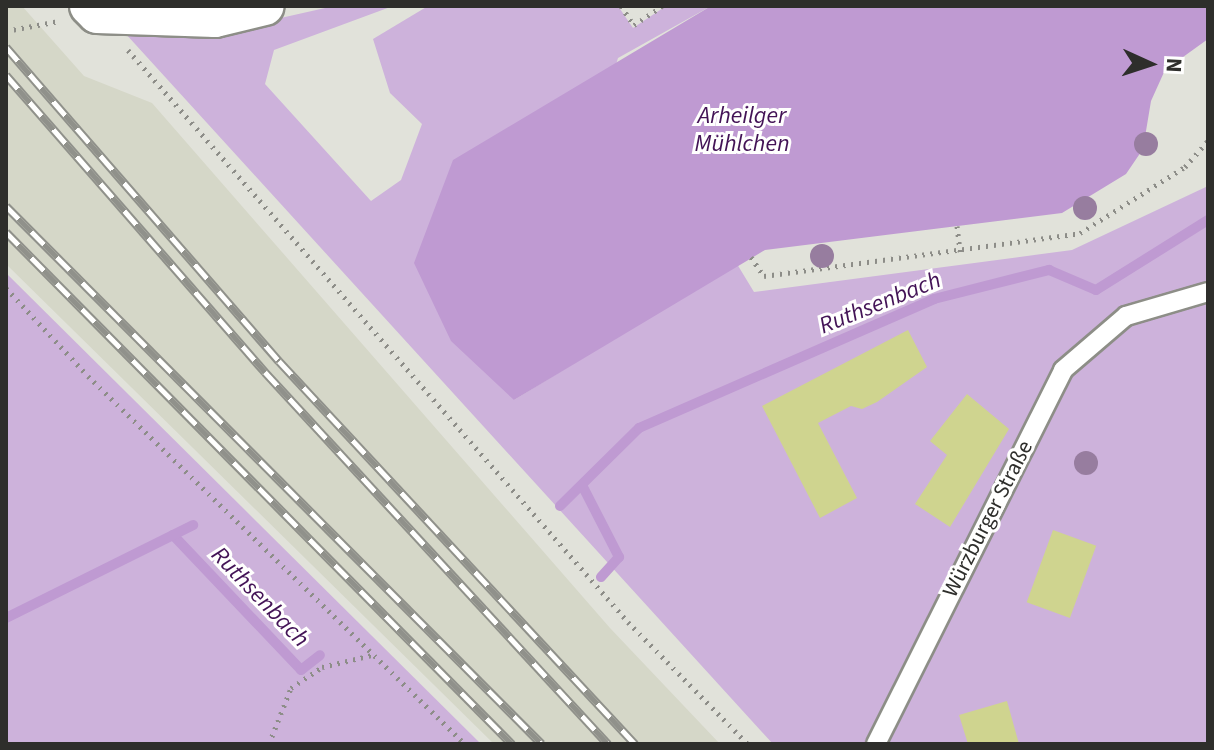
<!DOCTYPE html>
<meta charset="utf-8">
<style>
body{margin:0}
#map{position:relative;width:1214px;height:750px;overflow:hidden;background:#e1e2da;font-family:"Source Sans 3",sans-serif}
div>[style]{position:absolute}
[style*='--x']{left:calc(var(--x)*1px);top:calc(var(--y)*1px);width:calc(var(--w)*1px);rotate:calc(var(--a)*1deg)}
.built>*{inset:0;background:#d5d7c8}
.green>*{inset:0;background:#cdb2db}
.water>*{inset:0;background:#bf9ad2}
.stream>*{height:10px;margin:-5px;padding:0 5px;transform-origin:5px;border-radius:5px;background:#bf9ad2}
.building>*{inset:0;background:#cfd48f;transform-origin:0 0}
.path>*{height:5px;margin-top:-2.5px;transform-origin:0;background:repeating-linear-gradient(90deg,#8d8d88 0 2px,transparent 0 8px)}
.roads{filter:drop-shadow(2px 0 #8d8e87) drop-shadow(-2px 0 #8d8e87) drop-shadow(0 2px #8d8e87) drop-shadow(0 -2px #8d8e87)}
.lane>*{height:18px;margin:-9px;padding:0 9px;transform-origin:9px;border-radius:9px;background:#fff}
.street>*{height:38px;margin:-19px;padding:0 19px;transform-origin:19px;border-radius:19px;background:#fff}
.rail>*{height:9px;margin-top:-4.5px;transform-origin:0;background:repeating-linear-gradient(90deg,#fffffe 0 18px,#90918b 0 36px);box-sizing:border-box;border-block:2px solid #90918b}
.trees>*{width:24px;height:24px;margin:-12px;border-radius:50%;background:#977d9f}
span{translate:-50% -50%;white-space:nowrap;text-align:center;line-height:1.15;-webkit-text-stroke:6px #fffffe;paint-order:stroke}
.street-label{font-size:22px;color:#2e2e2b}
.water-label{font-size:24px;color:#431356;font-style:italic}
.frame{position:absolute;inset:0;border:8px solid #2e2e2b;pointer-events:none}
.north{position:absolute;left:1110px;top:24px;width:80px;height:80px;-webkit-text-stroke:6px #fffffe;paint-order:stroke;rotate:93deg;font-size:22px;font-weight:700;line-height:32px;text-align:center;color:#2e2e2b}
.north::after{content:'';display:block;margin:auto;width:28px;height:36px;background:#2e2e2b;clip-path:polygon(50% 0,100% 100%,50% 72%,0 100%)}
</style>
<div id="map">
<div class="built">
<div style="clip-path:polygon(6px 6px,22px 6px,84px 76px,152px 103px,610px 628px,720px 744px,494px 744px,6px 264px)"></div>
</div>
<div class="green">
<div style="clip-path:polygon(334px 6px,393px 6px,274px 50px,265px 84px,371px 201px,401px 180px,422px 124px,390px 93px,373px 39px,428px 6px,618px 6px,633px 28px,666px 6px,711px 6px,618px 58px,514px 400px,737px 264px,754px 292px,1072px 250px,1208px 186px,1208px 744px,773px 744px,125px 33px,214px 33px)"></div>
<div style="clip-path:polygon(6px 273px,481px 744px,6px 744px)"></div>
</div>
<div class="water">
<div style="clip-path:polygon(711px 6px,1208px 6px,1208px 39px,1165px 70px,1151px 101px,1143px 149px,1126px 174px,1062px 213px,765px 250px,514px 400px,451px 341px,414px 263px,453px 160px)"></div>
</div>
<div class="stream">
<div style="--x:583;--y:487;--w:79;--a:62.8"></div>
<div style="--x:619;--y:557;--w:27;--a:132"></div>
<div style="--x:560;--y:506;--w:111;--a:-44.6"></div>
<div style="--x:639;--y:428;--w:322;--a:-23.6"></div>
<div style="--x:934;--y:299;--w:119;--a:-14.2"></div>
<div style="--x:1049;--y:270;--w:51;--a:23.1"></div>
<div style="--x:1096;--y:290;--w:132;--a:-32"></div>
<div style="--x:173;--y:535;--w:186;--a:46.5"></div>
<div style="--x:301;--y:670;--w:24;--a:-38"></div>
<div style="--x:6;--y:618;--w:209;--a:-26.4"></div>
</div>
<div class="building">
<div style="clip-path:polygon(908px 330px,927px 367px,877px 402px,862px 409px,851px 406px,818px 423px,857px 498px,820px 518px,762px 406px)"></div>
<div style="clip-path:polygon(967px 394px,1009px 429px,950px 527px,915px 504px,947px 455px,930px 441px)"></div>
<div style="left:1053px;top:530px;width:46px;height:77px;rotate:20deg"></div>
<div style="clip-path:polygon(1007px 701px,1019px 744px,968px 744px,959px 715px)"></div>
</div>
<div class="path">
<div style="--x:621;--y:6;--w:23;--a:56"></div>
<div style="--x:634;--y:25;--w:34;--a:-34"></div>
<div style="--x:6;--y:31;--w:54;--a:-10.7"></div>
<div style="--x:128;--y:50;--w:760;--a:48.84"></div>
<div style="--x:628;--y:622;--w:171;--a:45.5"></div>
<div style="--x:957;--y:226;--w:26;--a:83"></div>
<div style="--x:751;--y:257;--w:23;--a:56"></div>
<div style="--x:764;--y:276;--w:319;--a:-7.7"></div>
<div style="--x:1080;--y:233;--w:124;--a:-32.2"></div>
<div style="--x:1185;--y:167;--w:35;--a:-49"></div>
<div style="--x:6;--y:288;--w:120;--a:47"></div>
<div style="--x:88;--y:376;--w:527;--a:44.31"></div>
<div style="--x:269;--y:744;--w:60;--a:-68.6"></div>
<div style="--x:291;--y:688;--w:37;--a:-34"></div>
<div style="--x:322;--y:667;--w:51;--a:-13.5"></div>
</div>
<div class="roads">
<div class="lane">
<div style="--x:876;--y:744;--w:418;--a:-63.4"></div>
<div style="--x:1063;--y:370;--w:83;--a:-40.6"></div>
<div style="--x:1126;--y:316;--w:85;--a:-16.3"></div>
</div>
<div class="street">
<div style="--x:89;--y:6;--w:11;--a:45"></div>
<div style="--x:97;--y:14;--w:118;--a:1.9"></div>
<div style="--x:215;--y:18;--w:51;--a:-13.5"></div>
</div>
</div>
<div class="rail">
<div style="--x:6;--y:47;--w:416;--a:49"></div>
<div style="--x:279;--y:361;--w:523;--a:47.09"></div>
<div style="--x:6;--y:75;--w:394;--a:48.9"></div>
<div style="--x:265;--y:372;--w:506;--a:47.32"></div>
<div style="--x:6;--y:206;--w:759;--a:45.11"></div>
<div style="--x:6;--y:232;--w:720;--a:45.34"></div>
</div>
<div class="trees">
<div style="left:1146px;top:144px"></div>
<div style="left:1085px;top:208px"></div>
<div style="left:822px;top:256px"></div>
<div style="left:1086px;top:463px"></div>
</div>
<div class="street-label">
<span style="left:988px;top:519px;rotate:-63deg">Würzburger Straße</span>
</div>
<div class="water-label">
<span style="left:742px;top:130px">Arheilger<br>Mühlchen</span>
<span style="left:880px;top:303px;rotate:-22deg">Ruthsenbach</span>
<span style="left:260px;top:597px;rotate:46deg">Ruthsenbach</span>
</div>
<div class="frame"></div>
<div class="north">N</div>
</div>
